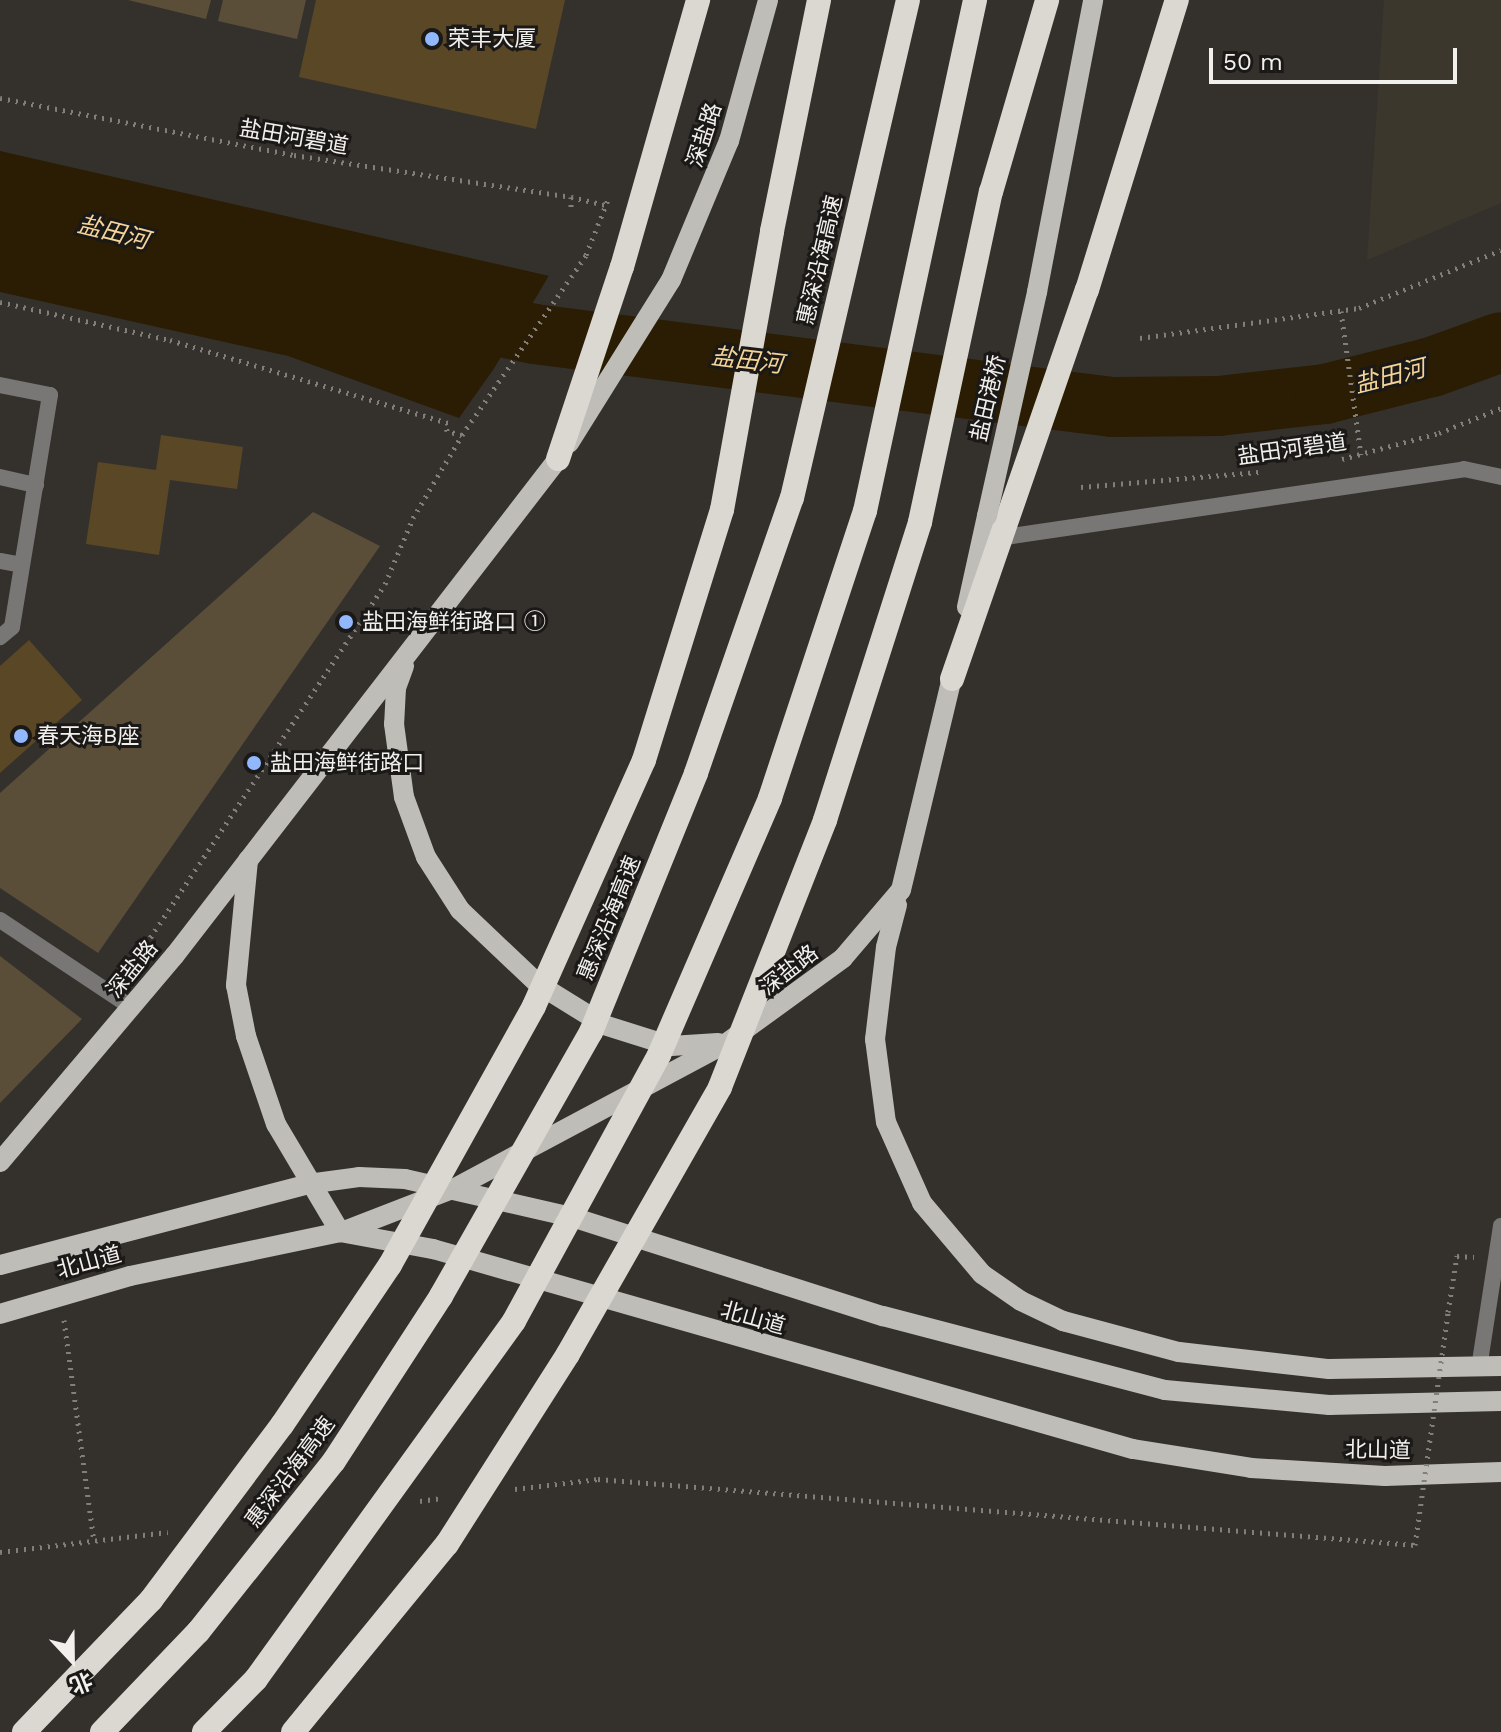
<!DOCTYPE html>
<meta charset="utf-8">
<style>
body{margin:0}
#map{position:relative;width:1501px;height:1732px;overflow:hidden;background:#34312d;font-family:"Work Sans","Noto Sans SC",sans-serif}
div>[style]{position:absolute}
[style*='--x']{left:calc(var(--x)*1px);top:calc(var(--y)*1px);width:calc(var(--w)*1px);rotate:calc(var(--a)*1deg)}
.built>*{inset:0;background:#3c372c}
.green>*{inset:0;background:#5a4e39}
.water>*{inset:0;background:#2a1d03}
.pier>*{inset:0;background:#34312d}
.river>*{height:60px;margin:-30px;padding:0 30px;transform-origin:30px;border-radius:30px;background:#2a1d03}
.building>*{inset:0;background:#5a4725}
.path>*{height:5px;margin-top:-2.5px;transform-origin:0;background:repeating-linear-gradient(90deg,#827f7b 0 2px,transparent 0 8px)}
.minor>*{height:16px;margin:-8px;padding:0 8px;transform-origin:8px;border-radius:8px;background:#797775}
.primary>*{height:20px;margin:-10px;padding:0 10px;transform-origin:10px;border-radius:10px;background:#bfbdb8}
.motorway>*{height:24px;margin:-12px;padding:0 12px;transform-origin:12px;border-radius:12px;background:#dbd8d2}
.path-bridge>*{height:5px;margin-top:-2.5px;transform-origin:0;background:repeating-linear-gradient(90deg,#827f7b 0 2px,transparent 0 8px)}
.primary-bridge>*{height:20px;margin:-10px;padding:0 10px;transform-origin:10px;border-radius:10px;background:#bfbdb8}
.motorway-bridge>*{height:24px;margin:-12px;padding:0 12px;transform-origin:12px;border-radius:12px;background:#dbd8d2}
.dots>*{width:22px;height:22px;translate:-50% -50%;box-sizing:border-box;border:4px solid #1b1917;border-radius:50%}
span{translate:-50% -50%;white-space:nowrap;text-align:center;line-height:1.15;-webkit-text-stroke:6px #1b1917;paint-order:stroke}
.poi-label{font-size:22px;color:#f2f0ed}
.left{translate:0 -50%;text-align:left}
.street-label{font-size:22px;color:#f2f0ed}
.water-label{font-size:24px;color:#f5d497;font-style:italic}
.north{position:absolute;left:32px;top:1620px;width:80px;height:80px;-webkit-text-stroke:6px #1b1917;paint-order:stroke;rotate:158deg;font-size:22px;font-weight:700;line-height:32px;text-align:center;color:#f2f0ed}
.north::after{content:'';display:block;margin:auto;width:28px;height:36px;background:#f2f0ed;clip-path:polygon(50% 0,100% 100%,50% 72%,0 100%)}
.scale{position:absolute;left:1209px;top:48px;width:248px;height:36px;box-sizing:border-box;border:4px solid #f2f0ed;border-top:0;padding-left:10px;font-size:24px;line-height:28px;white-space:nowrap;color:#f2f0ed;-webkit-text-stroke:6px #1b1917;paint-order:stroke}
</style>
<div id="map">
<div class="built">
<div style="clip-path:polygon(1384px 0,1501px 0,1501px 203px,1367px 260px)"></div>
</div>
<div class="green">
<div style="clip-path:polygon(128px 0,211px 0,206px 19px)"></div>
<div style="clip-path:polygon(223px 0,306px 0,297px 39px,218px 21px)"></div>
<div style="clip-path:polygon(313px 512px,380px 546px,98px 953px,0 888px,0 793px)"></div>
<div style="clip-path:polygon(0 956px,82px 1019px,0 1103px)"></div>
</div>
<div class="water">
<div style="clip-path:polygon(0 151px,558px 278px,459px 418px,288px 356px,0 292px)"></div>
</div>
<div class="pier">
<div style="clip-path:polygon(551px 272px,561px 280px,469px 411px)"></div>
</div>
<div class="river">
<div style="--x:440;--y:314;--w:96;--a:12"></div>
<div style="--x:534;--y:334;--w:583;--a:7.2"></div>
<div style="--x:1112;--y:407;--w:106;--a:-0.5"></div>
<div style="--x:1218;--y:406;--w:108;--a:-6.4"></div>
<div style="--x:1325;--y:394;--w:110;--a:-14.2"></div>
<div style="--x:1432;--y:367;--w:73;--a:-19.9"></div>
</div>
<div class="building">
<div style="clip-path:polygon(316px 0,565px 0,536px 129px,299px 77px)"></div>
<div style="clip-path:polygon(161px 435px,243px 447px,237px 489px,170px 480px,159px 555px,86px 544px,98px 462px,156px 470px)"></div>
<div style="clip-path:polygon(29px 640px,82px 700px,0 773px,0 666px)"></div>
</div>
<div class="path">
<div style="--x:0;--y:98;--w:299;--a:11"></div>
<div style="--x:294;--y:155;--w:280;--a:8.6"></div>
<div style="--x:571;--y:197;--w:14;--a:90"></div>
<div style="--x:571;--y:197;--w:36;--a:13"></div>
<div style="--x:586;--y:255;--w:62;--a:-68.4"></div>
<div style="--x:0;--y:302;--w:174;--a:12.6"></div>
<div style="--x:170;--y:340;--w:294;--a:16.6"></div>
<div style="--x:1341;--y:311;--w:145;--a:82.1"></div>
<div style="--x:1140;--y:338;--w:221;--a:-7.8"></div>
<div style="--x:1359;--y:308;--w:153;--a:-22.2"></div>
<div style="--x:1342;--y:459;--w:100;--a:-15"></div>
<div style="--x:1439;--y:433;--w:67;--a:-22"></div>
<div style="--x:1081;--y:487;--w:178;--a:-4.8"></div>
<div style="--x:146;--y:944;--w:432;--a:-56.4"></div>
<div style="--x:385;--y:584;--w:72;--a:-67"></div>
<div style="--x:413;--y:518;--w:96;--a:-59.4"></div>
<div style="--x:462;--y:435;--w:16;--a:-165"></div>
<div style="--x:447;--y:431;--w:6;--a:-99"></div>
<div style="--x:1448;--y:1312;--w:57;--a:-80.9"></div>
<div style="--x:1457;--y:1256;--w:17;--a:3"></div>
<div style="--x:64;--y:1320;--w:223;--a:82.3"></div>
<div style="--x:515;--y:1489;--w:84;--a:-6.9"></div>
<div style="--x:598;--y:1479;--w:820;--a:4.62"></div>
<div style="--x:420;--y:1501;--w:22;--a:-8"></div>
<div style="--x:0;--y:1552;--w:169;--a:-6.8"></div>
</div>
<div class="minor">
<div style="--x:0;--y:385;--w:51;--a:11.3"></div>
<div style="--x:50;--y:395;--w:235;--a:99.3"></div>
<div style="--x:12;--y:627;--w:16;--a:140"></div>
<div style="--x:0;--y:477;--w:37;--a:13"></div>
<div style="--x:992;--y:539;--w:477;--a:-8.4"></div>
<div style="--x:1464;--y:469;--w:38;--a:12"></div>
<div style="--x:0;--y:561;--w:22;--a:10"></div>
<div style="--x:0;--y:920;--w:157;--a:33.6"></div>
<div style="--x:1479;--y:1368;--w:144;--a:-81.2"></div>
</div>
<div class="primary">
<div style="--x:671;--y:280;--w:151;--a:-67.4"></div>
<div style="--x:729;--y:141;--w:146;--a:-74.5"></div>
<div style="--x:1037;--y:292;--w:297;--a:-79.1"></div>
<div style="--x:967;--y:607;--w:93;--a:-77.6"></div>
<div style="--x:404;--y:666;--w:23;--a:110"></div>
<div style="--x:396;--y:688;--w:36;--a:93"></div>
<div style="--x:394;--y:724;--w:74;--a:82.2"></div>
<div style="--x:404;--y:797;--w:64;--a:69.9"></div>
<div style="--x:426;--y:857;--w:63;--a:57.3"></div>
<div style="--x:460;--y:910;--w:108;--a:43.5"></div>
<div style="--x:538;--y:984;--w:78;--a:31.8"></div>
<div style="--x:604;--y:1025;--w:70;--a:17.4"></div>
<div style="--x:671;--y:1046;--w:47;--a:-3.7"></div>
<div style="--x:248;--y:860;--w:126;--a:95.5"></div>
<div style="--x:236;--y:985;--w:52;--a:78.9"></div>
<div style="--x:246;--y:1036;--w:93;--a:71.2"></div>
<div style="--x:276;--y:1124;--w:126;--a:59.3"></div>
<div style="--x:897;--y:905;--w:43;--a:104.7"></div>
<div style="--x:886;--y:947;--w:93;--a:96.8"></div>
<div style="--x:875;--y:1039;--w:84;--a:82.5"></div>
<div style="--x:886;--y:1122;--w:89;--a:66"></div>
<div style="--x:922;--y:1203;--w:93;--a:49.8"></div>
<div style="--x:982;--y:1274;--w:47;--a:34.7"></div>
<div style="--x:1021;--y:1301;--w:47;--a:25.5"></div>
<div style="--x:1063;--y:1321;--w:120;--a:15"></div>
<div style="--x:1179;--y:1352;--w:151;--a:6.5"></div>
<div style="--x:1329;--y:1369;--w:172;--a:-1"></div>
<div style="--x:0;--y:1162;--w:271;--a:-49.8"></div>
<div style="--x:175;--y:955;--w:627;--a:-52.33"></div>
<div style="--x:344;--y:1231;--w:119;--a:-21.2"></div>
<div style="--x:455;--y:1188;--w:310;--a:-28.1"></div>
<div style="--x:728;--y:1042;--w:142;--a:-36.1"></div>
<div style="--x:843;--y:958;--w:89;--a:-49.5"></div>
<div style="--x:901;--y:890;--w:231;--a:-76.5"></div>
<div style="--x:0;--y:1265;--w:318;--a:-14.7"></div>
<div style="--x:308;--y:1184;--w:51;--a:-7.8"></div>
<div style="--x:359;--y:1177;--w:46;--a:2.5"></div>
<div style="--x:405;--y:1179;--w:174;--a:12.9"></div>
<div style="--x:575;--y:1218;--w:323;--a:17.7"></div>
<div style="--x:883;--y:1316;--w:292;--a:14.7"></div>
<div style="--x:1165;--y:1390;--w:165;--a:5.2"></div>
<div style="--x:1329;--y:1405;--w:172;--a:-1.3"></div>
<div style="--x:0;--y:1314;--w:135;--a:-16.3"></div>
<div style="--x:130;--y:1276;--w:215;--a:-11.8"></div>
<div style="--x:340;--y:1232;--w:95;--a:10.4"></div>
<div style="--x:433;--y:1249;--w:728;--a:15.95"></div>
<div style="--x:1133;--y:1449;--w:120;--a:9.1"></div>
<div style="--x:1251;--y:1468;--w:134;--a:3.4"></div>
<div style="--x:1385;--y:1476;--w:116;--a:-2"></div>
</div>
<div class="motorway">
<div style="--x:991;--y:192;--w:200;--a:-73.7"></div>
<div style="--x:772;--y:231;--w:236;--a:-78.5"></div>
<div style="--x:622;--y:267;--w:278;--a:-74.1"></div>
<div style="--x:952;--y:679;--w:412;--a:-70.9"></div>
<div style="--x:1087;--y:290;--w:304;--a:-72.8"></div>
</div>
<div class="path-bridge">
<div style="--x:462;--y:435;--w:219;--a:-55.4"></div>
<div style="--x:1415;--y:1545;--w:235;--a:-81.9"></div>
</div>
<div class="primary-bridge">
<div style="--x:569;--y:443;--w:192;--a:-58"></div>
<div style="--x:987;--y:516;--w:230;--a:-77.4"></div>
</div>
<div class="motorway-bridge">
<div style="--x:558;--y:459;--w:202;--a:-71.6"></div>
<div style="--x:24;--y:1732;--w:183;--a:-46.1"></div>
<div style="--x:151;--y:1600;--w:219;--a:-53.2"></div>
<div style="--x:282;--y:1425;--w:193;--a:-56"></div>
<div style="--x:390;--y:1265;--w:296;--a:-60.9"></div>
<div style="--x:534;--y:1006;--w:269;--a:-65.9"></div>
<div style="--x:644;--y:760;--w:262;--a:-72.7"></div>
<div style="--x:722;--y:510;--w:283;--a:-79.8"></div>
<div style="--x:102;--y:1732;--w:139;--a:-46.2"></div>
<div style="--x:198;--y:1632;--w:218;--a:-51.5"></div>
<div style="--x:334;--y:1461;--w:197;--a:-57"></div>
<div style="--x:441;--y:1296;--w:304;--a:-60.4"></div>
<div style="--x:591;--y:1032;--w:279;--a:-67.9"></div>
<div style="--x:696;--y:773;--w:291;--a:-70.8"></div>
<div style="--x:792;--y:498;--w:511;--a:-76.89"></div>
<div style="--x:204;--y:1732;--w:74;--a:-45.5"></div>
<div style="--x:256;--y:1679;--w:441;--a:-54.2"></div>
<div style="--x:514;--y:1321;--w:303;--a:-61.4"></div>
<div style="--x:659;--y:1055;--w:280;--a:-66.6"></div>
<div style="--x:770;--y:798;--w:302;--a:-71.7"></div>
<div style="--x:865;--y:511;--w:523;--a:-77.85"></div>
<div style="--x:293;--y:1732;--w:243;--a:-50.7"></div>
<div style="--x:447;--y:1544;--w:225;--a:-57.5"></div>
<div style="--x:568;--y:1354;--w:307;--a:-60.3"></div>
<div style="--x:720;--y:1087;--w:287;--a:-68.5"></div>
<div style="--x:825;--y:820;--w:313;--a:-72.3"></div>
<div style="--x:920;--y:522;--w:338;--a:-77.9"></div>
</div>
<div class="dots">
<div style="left:432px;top:39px;background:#91b8fd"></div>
<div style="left:346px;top:622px;background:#91b8fd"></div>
<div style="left:21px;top:736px;background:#91b8fd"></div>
<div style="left:254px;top:763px;background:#91b8fd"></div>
</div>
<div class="poi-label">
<span class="left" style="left:448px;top:39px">荣丰大厦</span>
<span class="left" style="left:362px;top:622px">盐田海鲜街路口 ①</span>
<span class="left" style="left:37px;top:736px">春天海B座</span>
<span class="left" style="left:270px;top:763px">盐田海鲜街路口</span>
</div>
<div class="street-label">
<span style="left:704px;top:135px;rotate:-72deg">深盐路</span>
<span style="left:294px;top:137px;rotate:10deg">盐田河碧道</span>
<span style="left:820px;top:260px;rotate:-77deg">惠深沿海高速</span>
<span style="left:988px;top:398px;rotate:-77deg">盐田港桥</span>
<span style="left:1292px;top:449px;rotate:-8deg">盐田河碧道</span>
<span style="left:609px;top:918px;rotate:-68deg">惠深沿海高速</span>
<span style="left:132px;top:969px;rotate:-51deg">深盐路</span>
<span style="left:789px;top:970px;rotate:-38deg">深盐路</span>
<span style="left:89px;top:1262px;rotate:-15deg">北山道</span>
<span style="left:753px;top:1318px;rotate:16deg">北山道</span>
<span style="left:1378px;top:1450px;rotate:1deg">北山道</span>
<span style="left:290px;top:1472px;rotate:-53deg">惠深沿海高速</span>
</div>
<div class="water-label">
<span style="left:113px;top:233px;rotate:14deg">盐田河</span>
<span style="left:747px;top:361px;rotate:7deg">盐田河</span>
<span style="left:1390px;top:377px;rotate:-14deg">盐田河</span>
</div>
<div class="north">北</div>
<div class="scale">50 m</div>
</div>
